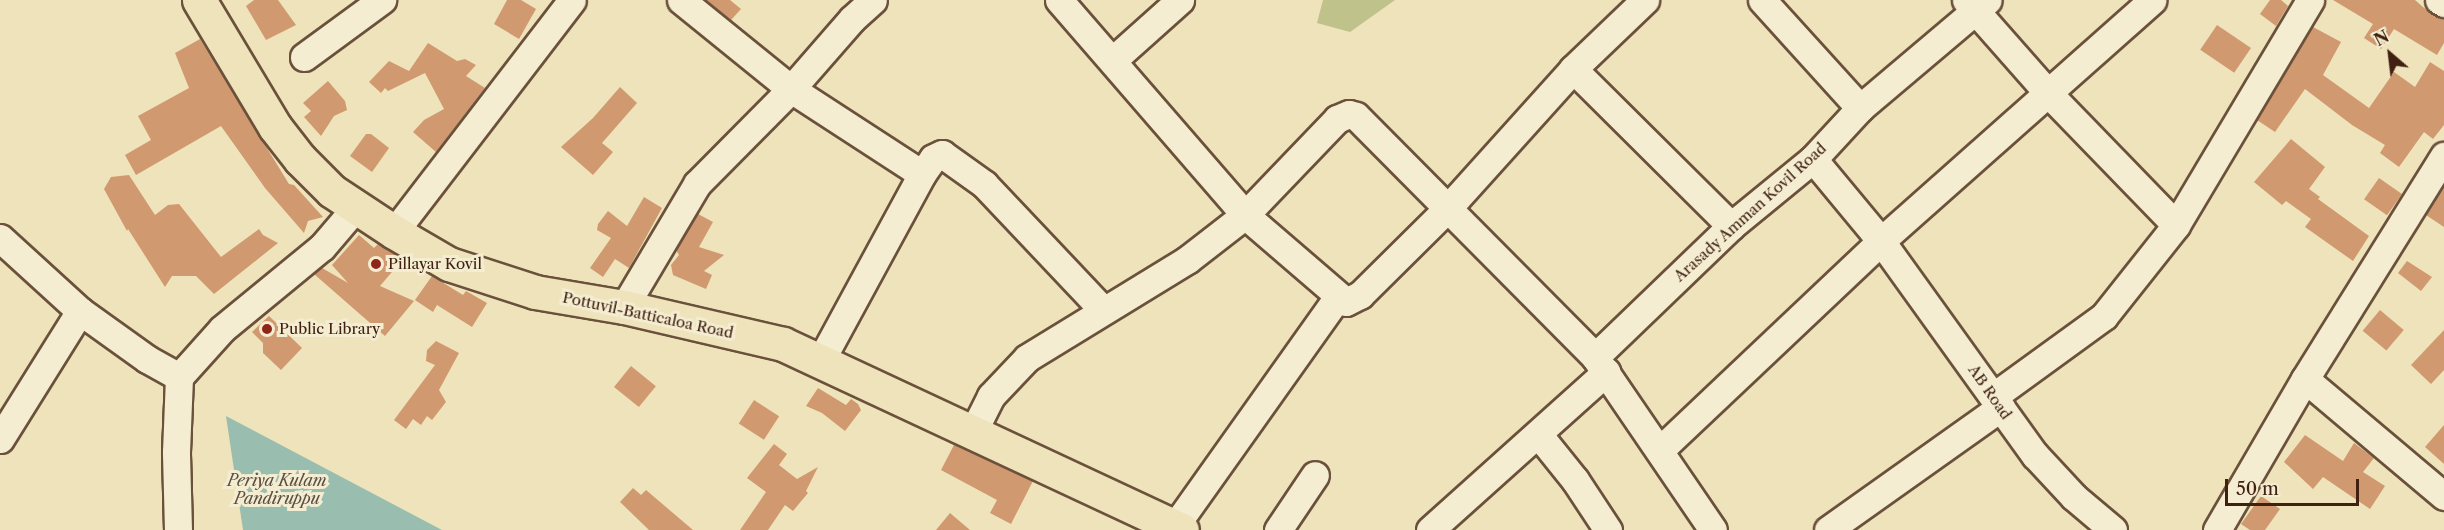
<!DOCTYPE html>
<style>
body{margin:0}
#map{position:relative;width:2444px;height:530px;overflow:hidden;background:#eee3ba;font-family:"Libre Caslon Text",serif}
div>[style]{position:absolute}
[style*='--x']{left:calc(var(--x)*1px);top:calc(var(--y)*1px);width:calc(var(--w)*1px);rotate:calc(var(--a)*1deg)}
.green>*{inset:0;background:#bfc28b}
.water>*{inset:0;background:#99beb0}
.building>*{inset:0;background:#d1996f;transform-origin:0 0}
.roads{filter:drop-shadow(2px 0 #6b513b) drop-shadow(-2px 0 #6b513b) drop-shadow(0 2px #6b513b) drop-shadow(0 -2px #6b513b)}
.minor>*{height:27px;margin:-13.5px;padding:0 13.5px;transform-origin:13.5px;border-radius:13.5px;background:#f4edd2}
.highway>*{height:33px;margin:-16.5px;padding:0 16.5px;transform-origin:16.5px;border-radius:16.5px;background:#eee3ba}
.dots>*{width:16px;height:16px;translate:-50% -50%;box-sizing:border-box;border:3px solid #f4edd2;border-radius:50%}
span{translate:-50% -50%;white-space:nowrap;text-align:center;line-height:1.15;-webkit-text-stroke:6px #f4edd2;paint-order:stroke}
.street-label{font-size:15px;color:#3f2011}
.poi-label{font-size:15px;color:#3f2011}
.left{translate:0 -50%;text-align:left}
.water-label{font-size:16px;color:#5a4f41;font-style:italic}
.north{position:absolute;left:2360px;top:24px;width:60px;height:60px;-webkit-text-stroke:4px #f4edd2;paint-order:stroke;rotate:332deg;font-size:16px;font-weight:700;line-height:24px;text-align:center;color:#3f2011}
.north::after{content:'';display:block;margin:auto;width:21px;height:27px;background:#3f2011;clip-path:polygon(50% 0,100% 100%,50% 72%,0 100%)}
.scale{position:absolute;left:2225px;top:479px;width:134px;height:27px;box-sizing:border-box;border:3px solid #3f2011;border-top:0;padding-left:8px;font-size:18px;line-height:21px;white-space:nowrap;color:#3f2011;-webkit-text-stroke:4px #f4edd2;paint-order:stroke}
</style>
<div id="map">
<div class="green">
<div style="clip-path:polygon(1323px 0,1395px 0,1350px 32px,1317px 23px)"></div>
</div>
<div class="water">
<div style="clip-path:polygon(226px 416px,442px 530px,243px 530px)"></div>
</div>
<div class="building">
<div style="clip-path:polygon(254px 0,278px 0,296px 25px,266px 40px,246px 6px)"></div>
<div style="clip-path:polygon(507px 0,521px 0,536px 9px,519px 39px,494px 24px)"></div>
<div style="clip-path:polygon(706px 0,730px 0,741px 9px,731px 20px)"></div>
<div style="clip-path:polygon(2270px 0,2281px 0,2288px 6px,2276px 26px,2260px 14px)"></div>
<div style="clip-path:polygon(2333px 0,2415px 0,2431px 14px,2444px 19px,2444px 43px,2437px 55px,2394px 29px,2381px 49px,2364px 38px,2373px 24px)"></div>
<div style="left:2217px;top:25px;width:41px;height:30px;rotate:34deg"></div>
<div style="clip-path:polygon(2313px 27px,2341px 42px,2323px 75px,2369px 108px,2394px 72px,2415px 87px,2430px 62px,2444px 71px,2444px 125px,2433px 139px,2424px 132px,2399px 167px,2380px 153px,2385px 145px,2352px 125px,2305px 89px,2275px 132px,2257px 120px)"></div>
<div style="clip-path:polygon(200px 39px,289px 184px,294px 185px,323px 217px,308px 221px,304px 233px,265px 188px,221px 126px,136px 175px,125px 155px,151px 140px,138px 116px,189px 88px,175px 53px)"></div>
<div style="clip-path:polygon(428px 43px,457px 61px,465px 59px,476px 65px,466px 76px,485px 88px,436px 152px,413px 132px,424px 120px,444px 109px,425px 73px,388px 91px,385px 88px,381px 93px,369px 82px,389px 61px,409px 71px)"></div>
<div style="clip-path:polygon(328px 81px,345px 101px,347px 110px,334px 116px,321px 136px,304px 117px,311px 111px,303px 103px)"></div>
<div style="clip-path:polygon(620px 87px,637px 103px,602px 143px,613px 152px,593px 175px,561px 147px,593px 118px)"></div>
<div style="clip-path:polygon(366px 134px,371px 134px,389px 148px,372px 172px,350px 156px)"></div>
<div style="clip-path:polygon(2291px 139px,2325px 167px,2309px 189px,2320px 197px,2318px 199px,2369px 236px,2353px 261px,2305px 227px,2311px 219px,2286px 201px,2282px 205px,2254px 182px)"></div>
<div style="clip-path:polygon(129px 175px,155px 215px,168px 205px,179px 204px,221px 257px,259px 229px,263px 235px,278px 243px,214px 294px,196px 276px,172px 276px,165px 287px,128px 229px,127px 231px,104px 189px,111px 177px)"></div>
<div style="left:2379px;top:178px;width:28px;height:26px;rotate:35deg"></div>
<div style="clip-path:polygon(2444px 186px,2444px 227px,2426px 215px)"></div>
<div style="clip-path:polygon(644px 197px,662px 208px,629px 268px,615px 259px,603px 277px,590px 268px,611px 238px,597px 230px,598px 224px,608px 211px,627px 226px)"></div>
<div style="clip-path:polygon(698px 214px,713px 222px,699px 247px,724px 255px,704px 271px,712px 275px,706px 289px,673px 275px,671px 265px,679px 255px,676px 250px)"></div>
<div style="clip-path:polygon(359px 235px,374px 248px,378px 244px,403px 259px,380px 286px,414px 301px,385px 336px,314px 274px,322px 268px,348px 283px,332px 265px)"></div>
<div style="clip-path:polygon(2407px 261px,2432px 277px,2421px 291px,2398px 273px)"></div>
<div style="clip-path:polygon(432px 276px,463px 295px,466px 291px,487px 303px,472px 327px,437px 305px,433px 312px,415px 300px)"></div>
<div style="left:2380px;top:310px;width:31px;height:27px;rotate:40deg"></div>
<div style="clip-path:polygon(269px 316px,302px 348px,281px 370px,263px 353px,263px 343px,252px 332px)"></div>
<div style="clip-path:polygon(2444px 330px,2444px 370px,2431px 384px,2411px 365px)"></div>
<div style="clip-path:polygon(436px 341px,459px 353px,439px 390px,446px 402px,432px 420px,427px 416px,421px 425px,413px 419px,406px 429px,394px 420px,435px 365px,426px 361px,427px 350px)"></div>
<div style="left:631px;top:366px;width:32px;height:27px;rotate:39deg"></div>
<div style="clip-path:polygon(818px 388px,846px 405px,851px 399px,858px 404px,861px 410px,845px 431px,822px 413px,806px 406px)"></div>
<div style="left:754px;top:400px;width:30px;height:28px;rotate:33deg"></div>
<div style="clip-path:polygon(2444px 425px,2444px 464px,2425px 447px)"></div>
<div style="clip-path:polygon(2305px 435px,2343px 461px,2354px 443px,2374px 458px,2363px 472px,2385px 486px,2370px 509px,2323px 477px,2313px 489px,2284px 462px)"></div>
<div style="clip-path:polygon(774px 444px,787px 454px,779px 465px,797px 479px,818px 467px,806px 491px,808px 493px,793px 511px,785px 505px,768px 530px,740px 530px,766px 492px,747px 478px)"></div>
<div style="clip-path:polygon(954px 445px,1033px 481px,1011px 524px,990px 513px,997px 500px,941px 470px)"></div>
<div style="clip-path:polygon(633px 488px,641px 495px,646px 490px,693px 530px,649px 530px,620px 502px)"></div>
<div style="clip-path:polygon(2261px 496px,2280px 509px,2265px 530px,2250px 530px,2241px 524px)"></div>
<div style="clip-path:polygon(950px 513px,970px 530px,936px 530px)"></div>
</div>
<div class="roads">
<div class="minor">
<div style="--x:681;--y:0;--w:141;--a:39"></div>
<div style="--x:791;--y:89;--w:156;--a:33"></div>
<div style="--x:1059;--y:0;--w:284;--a:49.1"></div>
<div style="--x:1245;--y:215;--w:133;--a:40.7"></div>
<div style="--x:1346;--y:302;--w:16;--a:-27"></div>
<div style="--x:1360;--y:295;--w:124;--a:-44.7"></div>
<div style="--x:1448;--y:208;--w:187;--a:-48"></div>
<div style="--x:1573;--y:69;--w:100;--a:-43.8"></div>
<div style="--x:1762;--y:0;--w:146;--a:47.8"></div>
<div style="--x:1966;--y:0;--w:125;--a:48.6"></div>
<div style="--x:2049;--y:94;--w:182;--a:45.9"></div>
<div style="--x:2439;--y:0;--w:6;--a:31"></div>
<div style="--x:304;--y:57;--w:97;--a:-36.2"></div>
<div style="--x:1113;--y:60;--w:90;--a:-41.8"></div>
<div style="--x:1573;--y:69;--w:223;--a:44.8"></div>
<div style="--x:1813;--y:159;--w:107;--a:50.3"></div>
<div style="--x:1881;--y:241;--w:264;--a:54.3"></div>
<div style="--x:2035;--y:455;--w:57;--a:47.1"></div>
<div style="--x:2074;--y:497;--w:51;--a:40.2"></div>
<div style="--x:394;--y:232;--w:292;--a:-52.5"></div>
<div style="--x:0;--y:238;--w:108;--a:42.4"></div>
<div style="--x:80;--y:311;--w:82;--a:35.6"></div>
<div style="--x:147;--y:359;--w:37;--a:29"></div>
<div style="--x:179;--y:377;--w:64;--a:-48.1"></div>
<div style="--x:222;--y:329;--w:129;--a:-39.4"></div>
<div style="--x:322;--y:247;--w:52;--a:-49.6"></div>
<div style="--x:624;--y:307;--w:143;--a:-59.3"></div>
<div style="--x:697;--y:184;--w:134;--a:-45.3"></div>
<div style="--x:791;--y:89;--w:93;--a:-48.9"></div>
<div style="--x:852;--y:19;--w:28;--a:-42"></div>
<div style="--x:1595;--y:357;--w:189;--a:-43.9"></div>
<div style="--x:1731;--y:226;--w:106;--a:-39.3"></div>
<div style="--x:1813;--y:159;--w:69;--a:-47.3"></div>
<div style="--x:1860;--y:108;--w:167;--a:-40.2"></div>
<div style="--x:821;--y:360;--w:212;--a:-61.5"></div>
<div style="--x:922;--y:174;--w:19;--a:-55"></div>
<div style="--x:933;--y:158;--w:10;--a:-24"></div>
<div style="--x:942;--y:154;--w:52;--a:35.5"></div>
<div style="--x:984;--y:184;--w:173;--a:46.6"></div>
<div style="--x:2305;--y:379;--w:182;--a:40.1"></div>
<div style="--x:1994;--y:396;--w:136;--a:-36"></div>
<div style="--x:2104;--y:316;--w:116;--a:-51.6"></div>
<div style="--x:2176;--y:225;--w:262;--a:-59.2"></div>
<div style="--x:973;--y:432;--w:40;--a:-63.4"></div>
<div style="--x:991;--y:396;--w:52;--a:-46.5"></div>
<div style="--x:1027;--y:358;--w:188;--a:-31.5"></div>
<div style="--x:1187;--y:260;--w:73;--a:-37.8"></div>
<div style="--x:1245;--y:215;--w:133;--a:-46.2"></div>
<div style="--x:1337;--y:119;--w:13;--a:-23"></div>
<div style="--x:1349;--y:114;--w:7;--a:16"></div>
<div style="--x:1356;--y:116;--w:339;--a:45.2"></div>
<div style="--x:1595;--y:357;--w:209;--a:55.7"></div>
<div style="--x:1538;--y:434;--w:59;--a:51.2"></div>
<div style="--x:1575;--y:480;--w:60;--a:56.6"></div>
<div style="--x:0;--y:439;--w:151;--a:-58"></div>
<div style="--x:1660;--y:450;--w:304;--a:-43.4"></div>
<div style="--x:1881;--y:241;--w:363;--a:-41.6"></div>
<div style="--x:1175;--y:526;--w:281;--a:-54.6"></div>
<div style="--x:178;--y:530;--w:78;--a:-91.5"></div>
<div style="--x:176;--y:452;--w:75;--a:-87.7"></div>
<div style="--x:1278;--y:530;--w:66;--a:-56.1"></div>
<div style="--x:1430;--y:530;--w:237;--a:-41.9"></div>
<div style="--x:1828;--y:530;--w:212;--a:-35.4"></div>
<div style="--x:2217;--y:530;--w:175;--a:-59.8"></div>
<div style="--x:2305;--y:379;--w:263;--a:-58.1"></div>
</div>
<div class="highway">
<div style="--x:199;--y:0;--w:148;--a:59.1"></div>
<div style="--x:275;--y:127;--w:41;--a:52"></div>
<div style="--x:300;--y:159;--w:45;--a:45"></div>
<div style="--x:332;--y:191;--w:74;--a:33.5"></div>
<div style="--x:394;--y:232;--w:64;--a:30.2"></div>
<div style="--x:449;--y:264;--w:90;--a:18"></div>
<div style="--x:535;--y:292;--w:90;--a:9.6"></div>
<div style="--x:624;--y:307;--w:163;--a:13.1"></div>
<div style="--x:783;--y:344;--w:440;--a:25"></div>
</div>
</div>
<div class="dots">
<div style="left:376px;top:264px;background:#8f2418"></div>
<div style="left:267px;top:329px;background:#8f2418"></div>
</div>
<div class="street-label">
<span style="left:1750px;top:212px;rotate:-42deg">Arasady Amman Kovil Road</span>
<span style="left:648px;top:315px;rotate:12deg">Pottuvil-Batticaloa Road</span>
<span style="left:1990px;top:392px;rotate:55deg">AB Road</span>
</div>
<div class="poi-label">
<span class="left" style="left:388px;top:264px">Pillayar Kovil</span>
<span class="left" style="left:279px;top:329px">Public Library</span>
</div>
<div class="water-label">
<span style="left:277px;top:489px">Periya Kulam<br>Pandiruppu</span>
</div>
<div class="north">N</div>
<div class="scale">50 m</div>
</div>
